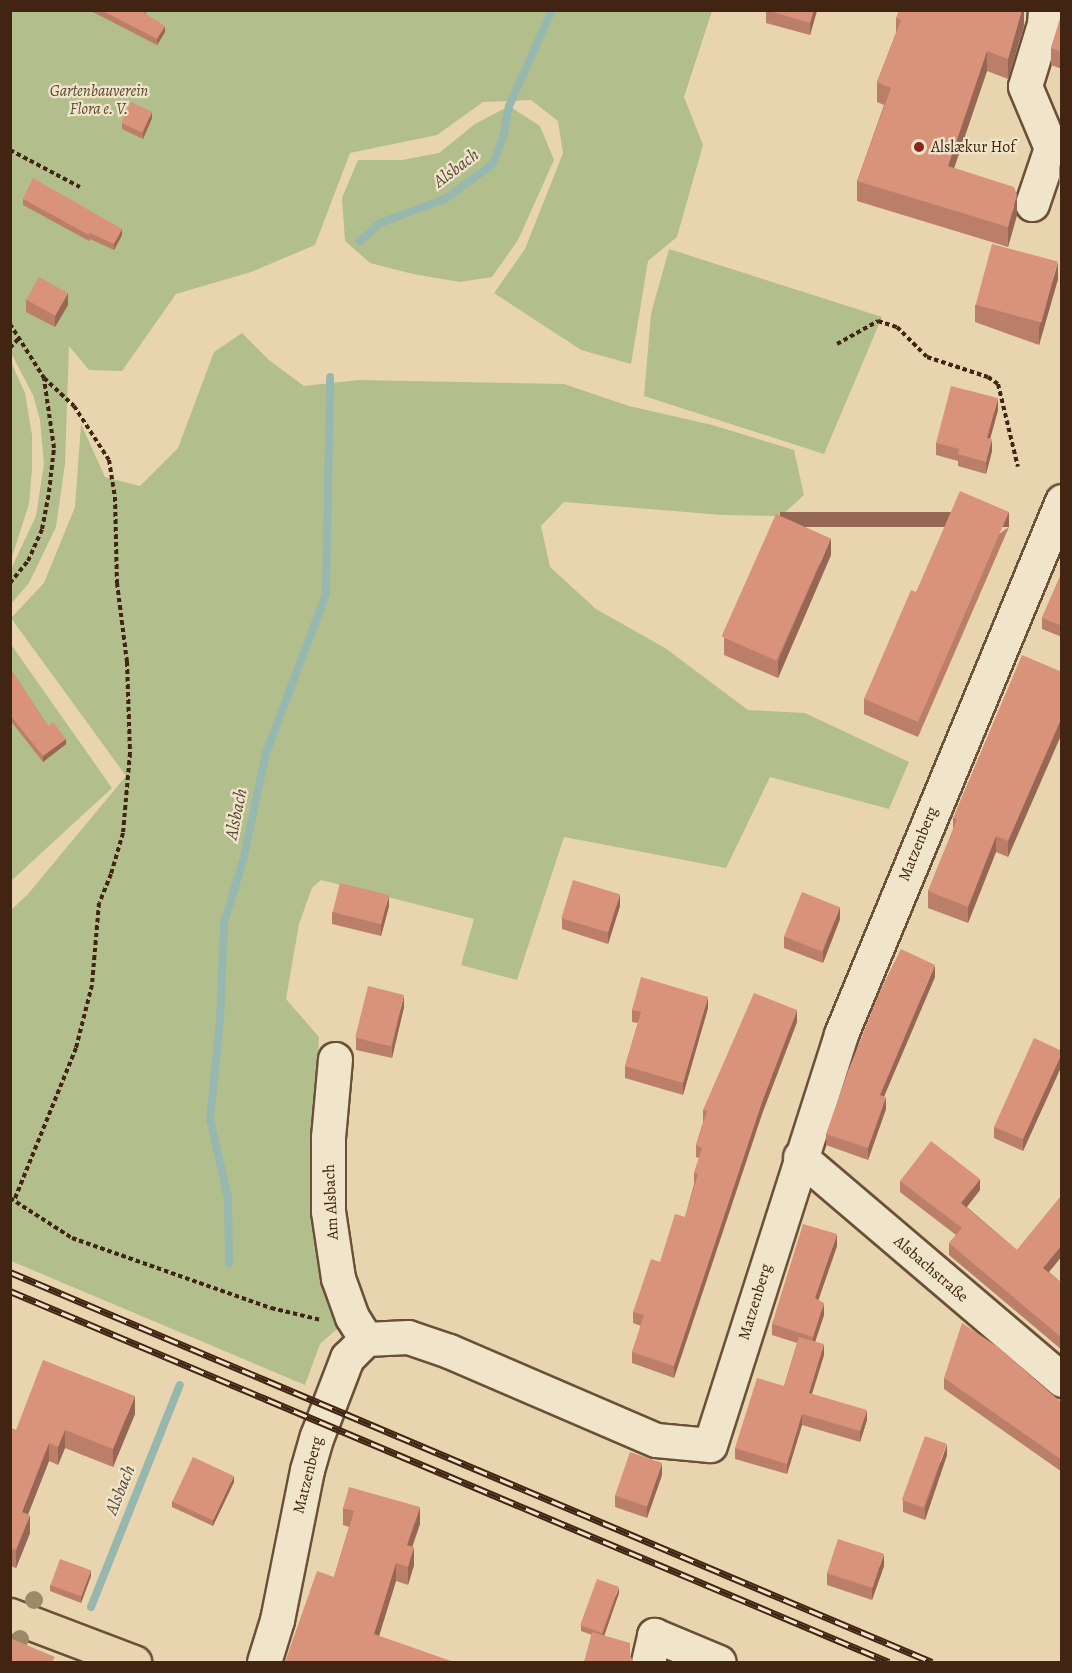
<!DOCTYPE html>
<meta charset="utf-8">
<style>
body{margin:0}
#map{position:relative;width:1072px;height:1673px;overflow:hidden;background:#e8d5af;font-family:Alegreya,serif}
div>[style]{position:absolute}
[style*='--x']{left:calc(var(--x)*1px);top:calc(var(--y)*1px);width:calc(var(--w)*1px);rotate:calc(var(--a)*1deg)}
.green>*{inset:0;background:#b3be8d}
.stream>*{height:8px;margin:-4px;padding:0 4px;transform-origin:4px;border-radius:4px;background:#97b8ae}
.path>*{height:4px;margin-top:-2px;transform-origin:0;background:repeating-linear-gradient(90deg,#412411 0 4.5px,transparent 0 7.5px)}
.roads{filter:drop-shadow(2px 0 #6b5038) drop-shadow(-2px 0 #6b5038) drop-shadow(0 2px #6b5038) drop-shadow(0 -2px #6b5038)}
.minor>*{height:33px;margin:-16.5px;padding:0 16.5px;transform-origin:16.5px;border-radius:16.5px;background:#f0e4cb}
.major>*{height:33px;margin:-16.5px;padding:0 16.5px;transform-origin:16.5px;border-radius:16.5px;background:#e8d5af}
.rail>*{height:7px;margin-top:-3.5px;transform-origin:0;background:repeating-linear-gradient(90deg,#f0e4cb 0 14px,#412411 0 28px);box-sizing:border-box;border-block:2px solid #412411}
.trees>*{width:18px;height:18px;margin:-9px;border-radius:50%;background:#9c8969}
.wall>*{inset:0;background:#ba7e69}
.shaded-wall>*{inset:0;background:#976755;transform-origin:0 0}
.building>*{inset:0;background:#d8937a;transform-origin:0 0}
.dots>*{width:16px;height:16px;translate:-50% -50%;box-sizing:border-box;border:3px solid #f0e4cb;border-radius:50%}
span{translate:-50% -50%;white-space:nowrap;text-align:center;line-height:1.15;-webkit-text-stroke:4.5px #f0e4cb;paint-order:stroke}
.park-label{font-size:16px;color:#5e4a30;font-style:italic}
.poi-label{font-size:16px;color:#412411}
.left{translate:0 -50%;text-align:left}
.street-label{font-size:16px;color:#412411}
.water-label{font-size:18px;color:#564938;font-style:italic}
.frame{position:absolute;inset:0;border:12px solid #412411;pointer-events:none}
</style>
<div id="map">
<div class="green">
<div style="clip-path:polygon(11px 11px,712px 11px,684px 97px,703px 145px,677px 237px,648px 261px,631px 364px,581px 350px,494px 293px,525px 249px,563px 153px,558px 121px,531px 100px,483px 102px,437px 135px,350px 153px,315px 245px,251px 272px,176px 294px,122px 371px,89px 370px,69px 346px,65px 464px,56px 527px,29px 583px,11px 604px,11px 569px,36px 516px,44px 464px,40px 420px,33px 395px,11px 353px)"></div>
<div style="clip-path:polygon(509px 106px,540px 126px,554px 160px,518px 240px,492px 277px,460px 282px,413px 274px,370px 263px,345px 241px,342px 198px,358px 160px,402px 160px,439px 153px,475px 124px)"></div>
<div style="clip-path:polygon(669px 249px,882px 317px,824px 454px,644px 396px,651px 314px)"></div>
<div style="clip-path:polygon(242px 333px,269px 360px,304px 386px,359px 380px,564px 384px,629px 406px,712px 425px,794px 450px,804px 495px,781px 516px,722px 515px,564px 502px,541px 526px,550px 567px,596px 609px,665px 648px,748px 710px,805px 713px,909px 762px,889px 809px,770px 777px,726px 868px,564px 837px,517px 980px,461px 965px,474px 919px,321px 880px,312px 888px,299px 924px,286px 999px,319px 1037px,312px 1179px,323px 1278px,338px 1328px,320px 1344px,305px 1385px,11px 1261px,10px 911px,28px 894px,126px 776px,11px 618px,44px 583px,75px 507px,81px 424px,105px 477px,140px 486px,178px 448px,214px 352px)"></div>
<div style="clip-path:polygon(11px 362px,25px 393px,32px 435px,32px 469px,29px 504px,11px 560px)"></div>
<div style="clip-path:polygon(10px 643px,112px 788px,11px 881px,10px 881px)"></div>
</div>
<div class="stream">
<div style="--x:360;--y:241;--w:27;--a:-42"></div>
<div style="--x:380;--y:223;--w:69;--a:-20.3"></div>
<div style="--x:445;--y:199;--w:59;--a:-36.1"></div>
<div style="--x:493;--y:164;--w:32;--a:-70"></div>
<div style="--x:504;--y:134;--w:28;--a:-80"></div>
<div style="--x:509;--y:106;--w:105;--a:-65.9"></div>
<div style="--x:229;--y:1263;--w:65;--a:-90.9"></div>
<div style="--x:228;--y:1198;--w:81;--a:-102.8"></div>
<div style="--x:210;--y:1119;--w:100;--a:-84.2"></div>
<div style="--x:220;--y:1020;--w:97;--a:-87.6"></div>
<div style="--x:224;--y:923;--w:65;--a:-73"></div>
<div style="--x:243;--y:861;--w:110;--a:-78"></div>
<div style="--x:266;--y:753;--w:170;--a:-69.3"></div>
<div style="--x:326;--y:594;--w:217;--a:-88.9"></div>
<div style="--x:91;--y:1607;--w:239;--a:-68.2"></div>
</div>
<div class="path">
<div style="--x:10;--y:150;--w:79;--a:27.9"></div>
<div style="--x:10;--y:324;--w:64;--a:57.8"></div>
<div style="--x:44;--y:378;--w:41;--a:43"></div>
<div style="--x:74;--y:406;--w:64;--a:57.1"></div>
<div style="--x:109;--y:460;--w:37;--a:81"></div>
<div style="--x:115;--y:497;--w:86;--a:88.7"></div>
<div style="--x:117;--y:583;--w:80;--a:82.8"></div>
<div style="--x:127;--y:662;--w:91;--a:88.1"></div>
<div style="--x:130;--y:753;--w:80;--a:95"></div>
<div style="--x:123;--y:833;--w:43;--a:106.3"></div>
<div style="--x:111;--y:874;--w:31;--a:112"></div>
<div style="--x:99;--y:903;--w:82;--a:94.9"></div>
<div style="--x:92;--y:985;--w:65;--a:104.3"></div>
<div style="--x:76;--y:1048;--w:165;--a:112.1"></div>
<div style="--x:837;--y:344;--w:47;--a:-29.3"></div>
<div style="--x:878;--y:321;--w:20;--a:18"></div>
<div style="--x:897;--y:327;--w:42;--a:45"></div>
<div style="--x:927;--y:357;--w:64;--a:18.2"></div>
<div style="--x:988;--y:377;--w:12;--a:35"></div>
<div style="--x:998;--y:384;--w:85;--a:76.5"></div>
<div style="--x:10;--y:348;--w:13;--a:-48"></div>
<div style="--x:10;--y:583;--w:28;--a:-51"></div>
<div style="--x:28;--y:561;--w:35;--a:-66"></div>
<div style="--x:42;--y:529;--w:38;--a:-79"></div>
<div style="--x:49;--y:492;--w:44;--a:-83.5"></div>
<div style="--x:54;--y:448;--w:70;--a:-98.2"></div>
<div style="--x:10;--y:1198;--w:74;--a:32.8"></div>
<div style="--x:72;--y:1238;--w:211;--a:19.4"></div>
<div style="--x:271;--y:1308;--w:51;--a:13.5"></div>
</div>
<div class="roads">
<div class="minor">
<div style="--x:1032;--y:204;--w:59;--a:-71.3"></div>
<div style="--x:1051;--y:148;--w:67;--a:-112.8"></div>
<div style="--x:1025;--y:86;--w:65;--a:-73"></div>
<div style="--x:1044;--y:24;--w:14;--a:-86"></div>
<div style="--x:335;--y:1059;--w:78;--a:95.1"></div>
<div style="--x:328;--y:1137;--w:74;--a:90"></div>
<div style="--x:328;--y:1211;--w:68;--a:81.5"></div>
<div style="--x:338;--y:1278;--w:41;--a:70.3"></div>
<div style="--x:352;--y:1317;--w:26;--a:58"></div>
<div style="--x:800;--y:1157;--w:344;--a:40.4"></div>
<div style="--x:264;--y:1662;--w:44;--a:-72.8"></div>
<div style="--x:277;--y:1620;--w:153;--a:-78.7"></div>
<div style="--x:307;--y:1470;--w:35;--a:-74"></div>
<div style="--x:317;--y:1436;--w:84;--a:-69"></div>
<div style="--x:347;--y:1358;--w:27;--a:-45"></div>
<div style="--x:366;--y:1339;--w:42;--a:-2.7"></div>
<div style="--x:408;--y:1337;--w:43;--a:18.9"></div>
<div style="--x:449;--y:1351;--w:225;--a:23.3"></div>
<div style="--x:656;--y:1440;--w:54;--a:5.3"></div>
<div style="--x:710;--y:1445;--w:431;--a:-72.3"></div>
<div style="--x:841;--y:1034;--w:577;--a:-67.48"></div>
<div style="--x:648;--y:1662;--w:28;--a:-77"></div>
<div style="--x:654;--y:1635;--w:70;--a:22.6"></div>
</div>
<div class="major">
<div style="--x:10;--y:1615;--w:133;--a:20.8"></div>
</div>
</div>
<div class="rail">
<div style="--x:10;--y:1272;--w:1001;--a:22.93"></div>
<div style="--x:10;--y:1291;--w:954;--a:22.88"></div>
</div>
<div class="trees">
<div style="left:34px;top:1600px"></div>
<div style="left:20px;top:1639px"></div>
</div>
<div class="wall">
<div style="clip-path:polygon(89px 10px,147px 10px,146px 14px,165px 32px,157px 45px)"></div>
<div style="clip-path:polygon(766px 10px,817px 10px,817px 11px,810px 35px,766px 23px)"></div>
<div style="clip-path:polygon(1024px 10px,1024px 25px,1008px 79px,987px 71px,954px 168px,1017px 215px,1008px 247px,857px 201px,857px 181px,884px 105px,877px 102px,877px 82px,896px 33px,896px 18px)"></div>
<div style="clip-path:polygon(1062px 15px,1062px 69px,1051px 65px,1051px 48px)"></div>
<div style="clip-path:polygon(152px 118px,143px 139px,122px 129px,122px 123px)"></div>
<div style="clip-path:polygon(1062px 160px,1062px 185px,1059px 184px,1059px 167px)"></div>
<div style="clip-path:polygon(23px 199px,122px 235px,114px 250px,90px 239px,89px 241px,23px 205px)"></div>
<div style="clip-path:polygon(1058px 279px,1039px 345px,975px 322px,975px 305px)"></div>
<div style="clip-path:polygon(26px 300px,68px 305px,55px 327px,26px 312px)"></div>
<div style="clip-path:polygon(998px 410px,990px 439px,992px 451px,986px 474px,958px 466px,958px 461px,936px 455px,936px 443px)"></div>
<div style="clip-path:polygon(1009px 527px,918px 737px,864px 714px,864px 699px,916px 592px)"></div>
<div style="clip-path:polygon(831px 555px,778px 678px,724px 655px,724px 638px)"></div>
<div style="clip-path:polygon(1062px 572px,1062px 637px,1042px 629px,1042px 618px)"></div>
<div style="clip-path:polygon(10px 668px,48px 726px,66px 744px,43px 762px,10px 720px)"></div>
<div style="clip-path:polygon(1062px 672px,1062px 733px,1008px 857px,996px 852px,968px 923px,928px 908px,928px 891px,953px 830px,953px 818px)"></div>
<div style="clip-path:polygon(389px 906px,381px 936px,332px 924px,332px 912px)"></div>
<div style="clip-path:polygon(620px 906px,608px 944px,562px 929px,562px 918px)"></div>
<div style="clip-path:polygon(840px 919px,823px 963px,784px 948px,784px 936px)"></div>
<div style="clip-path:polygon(935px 977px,884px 1096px,886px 1109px,868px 1160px,826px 1145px,826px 1134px)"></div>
<div style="clip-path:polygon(404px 1007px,392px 1058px,356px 1050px,356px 1038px)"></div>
<div style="clip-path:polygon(708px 1008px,683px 1095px,625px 1078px,625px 1066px,638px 1023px,632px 1022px,632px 1010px)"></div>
<div style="clip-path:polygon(797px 1022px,762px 1114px,674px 1378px,632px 1363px,632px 1352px,641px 1326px,633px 1323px,633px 1312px,685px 1217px,694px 1184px,694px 1173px,699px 1158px,696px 1157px,696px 1145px,703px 1122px,703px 1110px)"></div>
<div style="clip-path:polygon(1062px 1051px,1062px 1065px,1023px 1151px,994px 1138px,994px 1127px)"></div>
<div style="clip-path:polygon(900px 1181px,980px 1190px,967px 1207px,1017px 1250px,1062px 1195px,1062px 1256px,1049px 1272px,1062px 1283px,1062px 1350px,949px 1255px,949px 1243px,956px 1235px,900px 1192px)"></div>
<div style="clip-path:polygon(837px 1246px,818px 1300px,824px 1315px,815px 1342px,824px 1355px,812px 1394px,867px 1420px,860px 1442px,802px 1425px,787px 1474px,735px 1459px,735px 1448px,784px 1386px,797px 1343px,772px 1335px,772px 1324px)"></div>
<div style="clip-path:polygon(944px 1378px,1062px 1403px,1062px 1472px,944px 1389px)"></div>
<div style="clip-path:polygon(135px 1414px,113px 1467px,65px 1448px,58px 1465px,49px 1461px,28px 1514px,30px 1533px,16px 1568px,10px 1566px,10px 1428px,16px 1430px)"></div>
<div style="clip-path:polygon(947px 1455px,925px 1520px,903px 1512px,903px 1500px)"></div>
<div style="clip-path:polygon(662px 1475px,647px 1518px,615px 1507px,615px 1495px)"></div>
<div style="clip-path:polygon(234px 1482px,213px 1526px,172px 1507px,172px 1501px)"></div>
<div style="clip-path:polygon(343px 1508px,420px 1524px,412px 1547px,414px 1565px,408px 1585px,396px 1581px,379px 1636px,285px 1662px,334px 1577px,349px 1527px,343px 1525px)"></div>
<div style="clip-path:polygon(884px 1566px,872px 1600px,827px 1585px,827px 1573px)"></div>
<div style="clip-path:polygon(91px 1576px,81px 1603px,50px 1591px,50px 1585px)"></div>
<div style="clip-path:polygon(619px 1593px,604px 1636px,630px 1656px,592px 1635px,581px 1631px,581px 1625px)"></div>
</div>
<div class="shaded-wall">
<div style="clip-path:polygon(814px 10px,817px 10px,810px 35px,810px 23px)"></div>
<div style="clip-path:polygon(1022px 10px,1024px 10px,1024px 25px,1008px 79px,1008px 59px)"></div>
<div style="clip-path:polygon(165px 26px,165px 32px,157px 45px,157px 39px)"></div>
<div style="clip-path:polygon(987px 51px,987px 71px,948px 186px,948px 166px)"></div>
<div style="clip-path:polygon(152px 112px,152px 118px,143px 139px,143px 133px)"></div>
<div style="clip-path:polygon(1017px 195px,1017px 215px,1008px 247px,1008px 227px)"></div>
<div style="clip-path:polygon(122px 229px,122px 235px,114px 250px,114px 244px)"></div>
<div style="clip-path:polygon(1058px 262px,1058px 279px,1039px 345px,1039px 328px)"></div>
<div style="clip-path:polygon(68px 293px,68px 305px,55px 327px,55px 316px)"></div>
<div style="clip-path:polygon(998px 398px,998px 410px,987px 450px,987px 438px)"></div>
<div style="clip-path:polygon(992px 439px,992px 451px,986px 474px,986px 462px)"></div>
<div style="left:1009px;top:512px;width:15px;height:229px;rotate:90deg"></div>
<div style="clip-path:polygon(831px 538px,831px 555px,778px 678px,778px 661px)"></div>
<div style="clip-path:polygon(1062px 717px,1062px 733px,1008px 857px,1008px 841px)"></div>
<div style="clip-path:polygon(66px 739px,66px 744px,43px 762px,43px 756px)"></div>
<div style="clip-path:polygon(996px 836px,996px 852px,968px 923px,968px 907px)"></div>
<div style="clip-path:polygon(620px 894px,620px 906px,608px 944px,608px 932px)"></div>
<div style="clip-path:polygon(389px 895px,389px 906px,381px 936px,381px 924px)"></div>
<div style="clip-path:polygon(840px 907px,840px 919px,823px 963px,823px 951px)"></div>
<div style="clip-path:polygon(935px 965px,935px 977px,880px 1106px,880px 1095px)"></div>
<div style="clip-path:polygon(404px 995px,404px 1007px,392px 1058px,392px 1047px)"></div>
<div style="clip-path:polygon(708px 997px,708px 1008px,683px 1095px,683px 1083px)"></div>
<div style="clip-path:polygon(797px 1010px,797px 1022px,762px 1114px,674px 1378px,674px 1366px,762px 1102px)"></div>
<div style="clip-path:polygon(1062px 1053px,1062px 1065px,1023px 1151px,1023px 1139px)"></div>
<div style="clip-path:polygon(886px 1097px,886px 1109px,868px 1160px,868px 1148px)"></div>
<div style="clip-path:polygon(980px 1179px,980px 1190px,961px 1214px,961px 1203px)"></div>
<div style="clip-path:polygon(837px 1234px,837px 1246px,815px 1310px,815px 1298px)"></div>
<div style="clip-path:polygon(1062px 1245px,1062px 1256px,1043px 1279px,1043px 1268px)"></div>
<div style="clip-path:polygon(824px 1303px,824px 1315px,813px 1348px,813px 1337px)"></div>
<div style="clip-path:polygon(824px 1344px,824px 1355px,809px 1403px,809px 1393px)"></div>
<div style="clip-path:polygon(135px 1396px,135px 1414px,113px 1467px,113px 1449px)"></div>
<div style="clip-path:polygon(867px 1410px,867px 1420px,860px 1442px,860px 1431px)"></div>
<div style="clip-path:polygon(802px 1414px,802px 1425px,787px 1474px,787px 1464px)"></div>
<div style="clip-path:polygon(65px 1430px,65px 1448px,58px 1465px,58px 1447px)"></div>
<div style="clip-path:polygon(49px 1443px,49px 1461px,22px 1530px,22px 1512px)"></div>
<div style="clip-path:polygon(947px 1444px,947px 1455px,925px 1520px,925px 1508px)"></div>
<div style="clip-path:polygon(662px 1463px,662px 1475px,647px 1518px,647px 1506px)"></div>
<div style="clip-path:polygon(234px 1476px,234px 1482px,213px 1526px,213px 1520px)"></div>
<div style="clip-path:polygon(420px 1507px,420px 1524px,407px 1562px,407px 1545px)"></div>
<div style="clip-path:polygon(30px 1515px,30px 1533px,16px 1568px,16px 1550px)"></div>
<div style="clip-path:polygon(414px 1547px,414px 1565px,408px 1585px,408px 1567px)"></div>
<div style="clip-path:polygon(884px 1554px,884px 1566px,872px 1600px,872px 1589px)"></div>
<div style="clip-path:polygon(396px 1563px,396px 1581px,374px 1652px,374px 1634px)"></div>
<div style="clip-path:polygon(91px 1570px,91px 1576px,81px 1603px,81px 1597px)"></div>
<div style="clip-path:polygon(619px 1587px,619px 1593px,603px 1639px,603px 1633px)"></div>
</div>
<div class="building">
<div style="clip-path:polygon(101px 10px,145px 10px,144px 13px,165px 26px,157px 39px)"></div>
<div style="clip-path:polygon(766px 10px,814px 10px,810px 23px)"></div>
<div style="clip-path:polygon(899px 10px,1022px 10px,1008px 59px,987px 51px,948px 166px,1014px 187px,1017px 195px,1008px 227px,857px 181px,891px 88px,877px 82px,901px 20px,896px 18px)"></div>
<div style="clip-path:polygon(1061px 15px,1062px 15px,1062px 52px,1051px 48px)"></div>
<div style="left:131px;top:102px;width:23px;height:23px;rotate:25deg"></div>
<div style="clip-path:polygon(1062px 160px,1062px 168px,1059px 167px)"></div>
<div style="clip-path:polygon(33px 178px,122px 229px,114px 244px,90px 233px,89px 235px,23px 199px)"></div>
<div style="left:992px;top:244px;width:68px;height:63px;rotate:15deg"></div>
<div style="left:39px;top:277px;width:33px;height:26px;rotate:29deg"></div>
<div style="clip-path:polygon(951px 386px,998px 398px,987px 438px,992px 439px,986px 462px,958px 454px,959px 449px,936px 443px)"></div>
<div style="clip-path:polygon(960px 491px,1009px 512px,918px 722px,864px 699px,911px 590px,916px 592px)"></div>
<div style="left:776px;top:514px;width:60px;height:134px;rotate:24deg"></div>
<div style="clip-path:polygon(1062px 572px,1062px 626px,1042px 618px)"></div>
<div style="clip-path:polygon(1022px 655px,1062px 672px,1062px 717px,1008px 841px,996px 836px,968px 907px,928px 891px,957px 819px,953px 818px)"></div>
<div style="clip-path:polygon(10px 668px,48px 726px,53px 722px,66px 739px,43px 756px,10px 715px)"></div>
<div style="left:573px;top:880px;width:49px;height:40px;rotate:17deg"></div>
<div style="left:340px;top:883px;width:50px;height:30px;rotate:14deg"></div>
<div style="left:802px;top:892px;width:41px;height:48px;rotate:22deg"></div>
<div style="clip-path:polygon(901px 949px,935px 965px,880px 1095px,886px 1097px,868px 1148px,826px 1134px,848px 1071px,881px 989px)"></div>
<div style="clip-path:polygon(641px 977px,708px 997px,683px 1083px,625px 1066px,641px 1012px,632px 1010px)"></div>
<div style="left:368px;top:986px;width:37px;height:53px;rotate:14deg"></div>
<div style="clip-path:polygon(754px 993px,797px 1010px,762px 1102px,674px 1366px,632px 1352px,644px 1315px,633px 1312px,651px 1259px,660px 1262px,675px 1214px,685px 1217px,698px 1174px,694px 1173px,702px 1148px,696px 1145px,707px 1111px,703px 1110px)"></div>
<div style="clip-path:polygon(1034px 1038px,1062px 1051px,1062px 1053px,1023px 1139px,994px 1127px)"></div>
<div style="clip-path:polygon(931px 1141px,980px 1179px,961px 1203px,1017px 1250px,1062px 1195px,1062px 1245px,1043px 1268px,1062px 1283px,1062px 1338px,949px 1243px,962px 1228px,900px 1181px)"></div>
<div style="clip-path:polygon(803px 1224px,837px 1234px,815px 1298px,824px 1303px,813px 1337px,772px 1324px)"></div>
<div style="clip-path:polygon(962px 1323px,998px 1347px,1062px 1403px,1062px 1460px,944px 1378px)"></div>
<div style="clip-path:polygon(799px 1337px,824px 1344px,809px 1393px,867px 1410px,860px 1431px,802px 1414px,787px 1464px,735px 1448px,757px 1378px,784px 1386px)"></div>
<div style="clip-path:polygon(43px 1360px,135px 1396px,113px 1449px,65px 1430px,58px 1447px,49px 1443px,22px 1512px,30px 1515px,16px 1550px,10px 1548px,10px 1428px,16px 1430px)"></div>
<div style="left:925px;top:1436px;width:23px;height:68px;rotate:20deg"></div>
<div style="left:630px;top:1452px;width:34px;height:46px;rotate:19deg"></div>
<div style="left:193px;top:1457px;width:45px;height:49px;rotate:25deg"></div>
<div style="clip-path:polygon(349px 1487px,420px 1507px,407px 1545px,414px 1547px,408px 1567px,396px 1563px,374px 1634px,454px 1662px,285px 1662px,317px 1571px,334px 1577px,354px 1511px,343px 1508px)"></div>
<div style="left:838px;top:1539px;width:48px;height:36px;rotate:18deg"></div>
<div style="left:60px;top:1559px;width:33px;height:28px;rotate:20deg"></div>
<div style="left:597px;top:1579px;width:23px;height:49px;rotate:20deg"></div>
<div style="clip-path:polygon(592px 1632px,630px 1643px,630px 1655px,633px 1661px,633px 1662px,584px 1662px)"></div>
<div style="clip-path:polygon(10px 1638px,55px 1657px,52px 1662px,10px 1662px)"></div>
</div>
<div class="dots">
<div style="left:919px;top:147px;background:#8f2418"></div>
</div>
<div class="park-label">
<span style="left:99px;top:100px">Gartenbauverein<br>Flora e. V.</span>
</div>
<div class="poi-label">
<span class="left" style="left:931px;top:147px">Alslækur Hof</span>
</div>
<div class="street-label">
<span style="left:918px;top:844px;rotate:-68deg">Matzenberg</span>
<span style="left:331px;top:1202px;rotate:-93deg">Am Alsbach</span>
<span style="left:931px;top:1269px;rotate:41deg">Alsbachstraße</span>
<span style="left:755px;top:1302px;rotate:-73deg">Matzenberg</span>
<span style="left:308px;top:1475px;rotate:-76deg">Matzenberg</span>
</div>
<div class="water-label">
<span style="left:456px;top:168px;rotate:-37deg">Alsbach</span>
<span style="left:236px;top:814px;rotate:-78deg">Alsbach</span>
<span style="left:120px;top:1490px;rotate:-68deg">Alsbach</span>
</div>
<div class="frame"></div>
</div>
